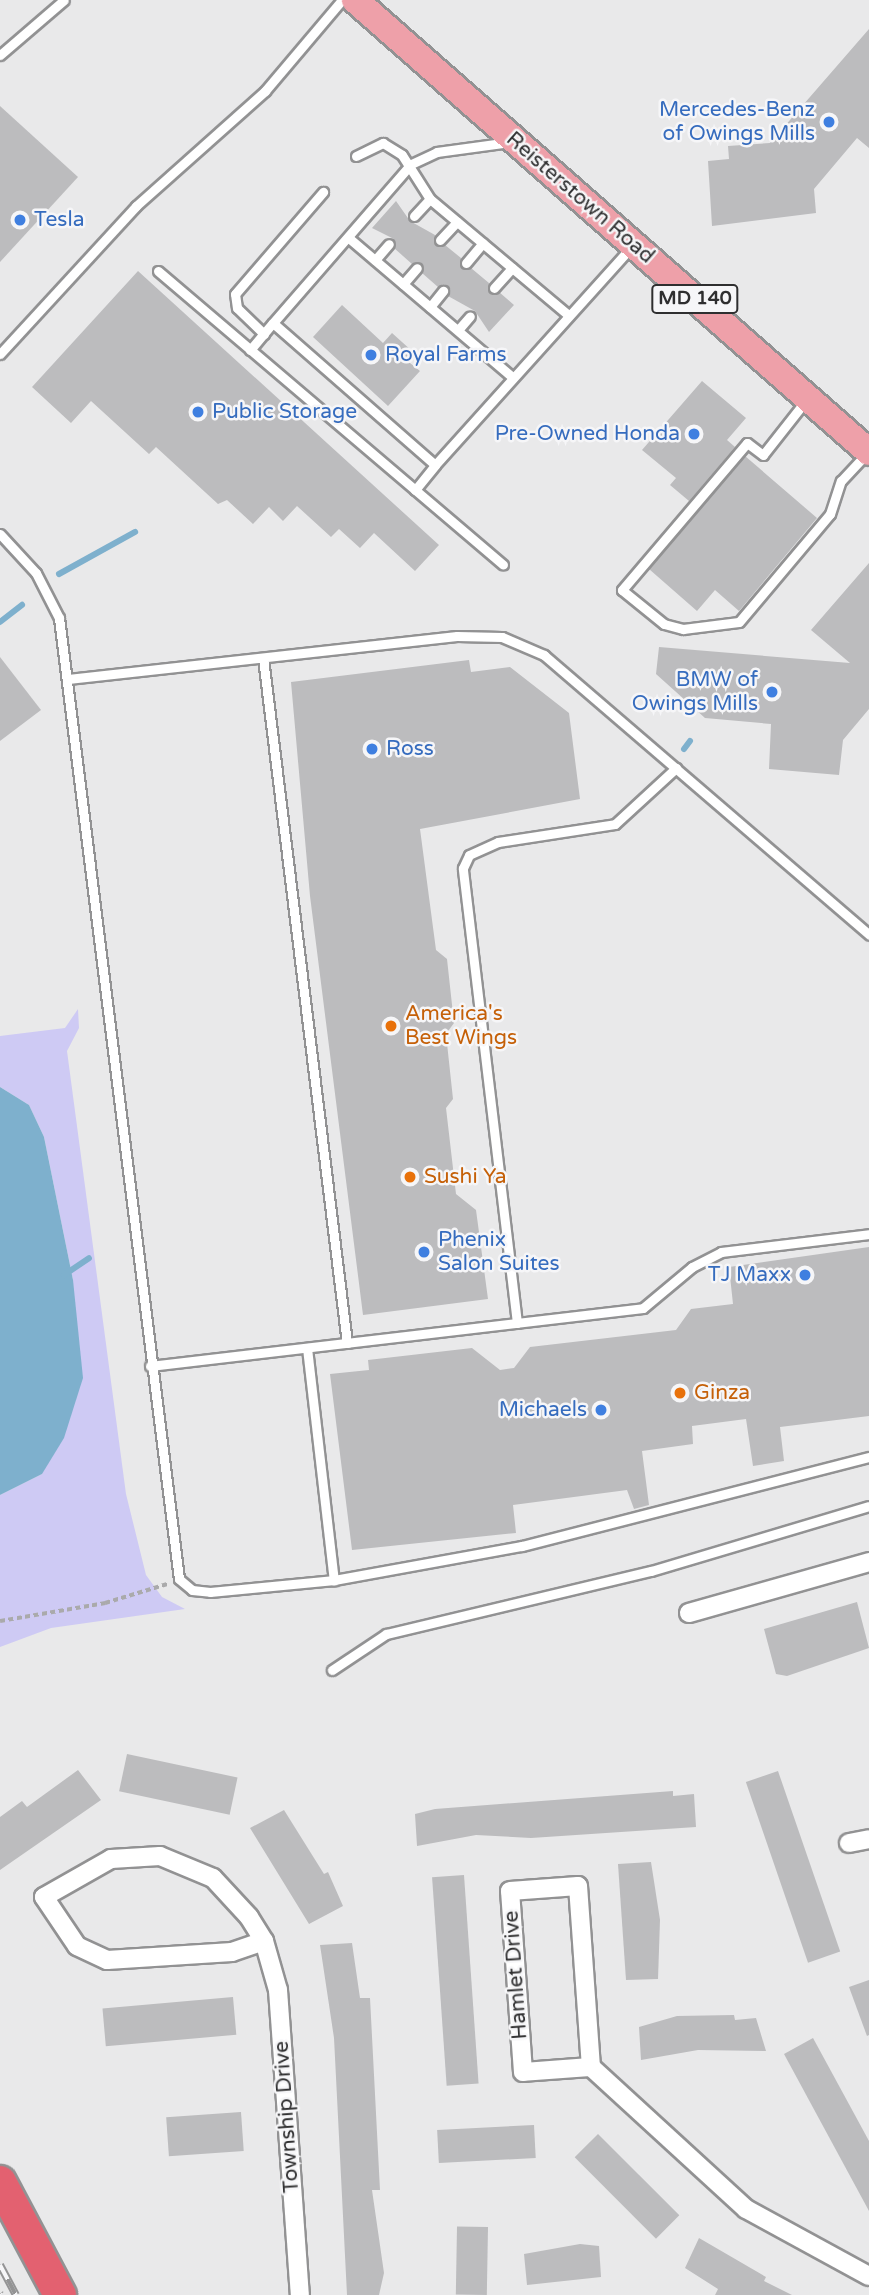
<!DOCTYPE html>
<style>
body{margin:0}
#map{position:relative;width:869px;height:2295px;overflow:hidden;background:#e9e9ea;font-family:"Varela Round",sans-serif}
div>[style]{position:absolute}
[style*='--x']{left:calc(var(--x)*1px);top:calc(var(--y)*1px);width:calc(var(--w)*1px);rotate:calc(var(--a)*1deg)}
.green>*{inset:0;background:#cecaf4}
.water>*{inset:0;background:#7eb0cd}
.stream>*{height:6px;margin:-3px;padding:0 3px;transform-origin:3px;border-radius:3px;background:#7eb0cd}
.building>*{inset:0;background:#bcbcbe;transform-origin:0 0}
.path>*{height:3.5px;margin-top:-1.75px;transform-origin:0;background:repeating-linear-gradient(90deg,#aaaaab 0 5px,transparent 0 8.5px)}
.roads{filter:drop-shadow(2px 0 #929293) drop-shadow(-2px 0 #929293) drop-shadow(0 2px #929293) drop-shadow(0 -2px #929293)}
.service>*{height:9px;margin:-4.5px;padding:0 4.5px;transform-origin:4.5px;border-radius:4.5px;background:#fff}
.minor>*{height:18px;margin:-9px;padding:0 9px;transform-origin:9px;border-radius:9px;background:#fff}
.primary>*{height:26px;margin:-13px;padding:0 13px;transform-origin:13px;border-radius:13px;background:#eea0a9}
.motorway>*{height:32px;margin:-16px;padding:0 16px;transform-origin:16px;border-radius:16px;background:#e36170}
.rail>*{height:8px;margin-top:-4px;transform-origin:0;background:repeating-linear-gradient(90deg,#f6f6f8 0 16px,#949495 0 32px);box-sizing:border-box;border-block:2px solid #949495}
.dots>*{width:19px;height:19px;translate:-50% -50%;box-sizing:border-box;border:4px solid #f6f6f8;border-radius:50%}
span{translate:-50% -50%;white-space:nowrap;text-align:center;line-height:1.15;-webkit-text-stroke:5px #f6f6f8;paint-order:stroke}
.shield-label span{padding:2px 5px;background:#f6f6f8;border:2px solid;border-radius:5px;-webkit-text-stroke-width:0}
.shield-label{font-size:19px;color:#2f2f30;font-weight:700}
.shop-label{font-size:21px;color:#366cbe}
.right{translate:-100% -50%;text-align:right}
.left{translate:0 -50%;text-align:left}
.street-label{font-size:21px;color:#2f2f30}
.food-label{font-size:21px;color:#c56008}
</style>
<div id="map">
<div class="green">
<div style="clip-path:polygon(78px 1009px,79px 1028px,67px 1051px,126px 1494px,146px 1575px,162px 1597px,185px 1609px,51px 1628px,0 1647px,0 1495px,42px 1474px,73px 1280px,44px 1137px,29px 1105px,0 1087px,0 1036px,65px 1028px)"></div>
</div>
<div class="water">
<div style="clip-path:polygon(0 1087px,29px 1105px,44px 1137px,73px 1280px,83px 1378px,64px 1438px,42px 1474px,0 1495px)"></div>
</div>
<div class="stream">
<div style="--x:59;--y:574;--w:87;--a:-28.9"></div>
<div style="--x:0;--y:622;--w:28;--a:-38"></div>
<div style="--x:684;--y:749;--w:10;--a:-53"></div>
<div style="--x:64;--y:1275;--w:30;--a:-34"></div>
</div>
<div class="building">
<div style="clip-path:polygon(869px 29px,869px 148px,857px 138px,814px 189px,816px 213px,712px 226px,708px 161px,729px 159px,728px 146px,770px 143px)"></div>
<div style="clip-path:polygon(0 106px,78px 177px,0 262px)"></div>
<div style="clip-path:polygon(396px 201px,410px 221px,435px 235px,436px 245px,445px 245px,461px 258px,461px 268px,471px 268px,489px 283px,490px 294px,499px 292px,514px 305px,489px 332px,475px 311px,448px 296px,448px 286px,438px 287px,422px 273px,422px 263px,412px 264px,394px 248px,394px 239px,372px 228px)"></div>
<div style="clip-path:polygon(138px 271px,439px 545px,415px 571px,374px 533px,360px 548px,339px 529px,331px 537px,297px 506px,283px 521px,269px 507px,253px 524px,227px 500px,218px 504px,156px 447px,149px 454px,91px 401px,71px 423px,32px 387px)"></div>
<div style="clip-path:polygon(342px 305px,383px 343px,392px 333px,412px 351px,405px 359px,420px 371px,388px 406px,313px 337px)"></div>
<div style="clip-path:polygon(702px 381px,746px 418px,727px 440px,735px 447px,689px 501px,670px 485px,676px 478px,642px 450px)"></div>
<div style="clip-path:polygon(745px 456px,817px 518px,739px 611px,715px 590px,697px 611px,649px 569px)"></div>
<div style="clip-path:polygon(869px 563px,869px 709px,843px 740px,839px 775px,769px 769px,771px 724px,705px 718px,656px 674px,659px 647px,850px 663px,811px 630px)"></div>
<div style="clip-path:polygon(0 657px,41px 710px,0 741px)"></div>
<div style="clip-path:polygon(469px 660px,471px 672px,510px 667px,569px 713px,580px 799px,420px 829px,436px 950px,447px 959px,454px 1023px,446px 1034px,453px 1099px,446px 1108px,456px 1194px,476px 1210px,488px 1299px,363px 1315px,310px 896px,291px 682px)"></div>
<div style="clip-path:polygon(869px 1247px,869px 1416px,780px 1427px,784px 1461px,753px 1466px,746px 1419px,692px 1426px,693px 1444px,642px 1451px,649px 1505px,634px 1509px,627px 1490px,513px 1505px,516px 1533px,352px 1550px,330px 1374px,369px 1370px,368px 1360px,472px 1348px,500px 1370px,514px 1368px,530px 1347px,676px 1330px,691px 1309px,733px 1304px,729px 1267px)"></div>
<div style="clip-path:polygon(857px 1602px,869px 1648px,787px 1676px,776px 1674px,764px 1629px)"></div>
<div style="left:127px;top:1754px;width:113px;height:38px;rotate:12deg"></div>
<div style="clip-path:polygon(78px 1770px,101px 1800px,0 1870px,0 1817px,22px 1801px,27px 1807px)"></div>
<div style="left:778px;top:1771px;width:191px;height:34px;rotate:71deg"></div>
<div style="clip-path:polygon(673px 1791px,673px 1796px,694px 1794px,696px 1827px,531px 1838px,476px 1835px,417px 1846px,415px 1814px,435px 1809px)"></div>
<div style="clip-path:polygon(284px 1810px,324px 1874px,328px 1872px,343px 1906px,309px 1924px,250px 1828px)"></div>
<div style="clip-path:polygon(651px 1862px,660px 1920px,658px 1979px,626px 1980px,618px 1864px)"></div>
<div style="left:464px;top:1875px;width:209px;height:32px;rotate:86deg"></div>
<div style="clip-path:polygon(352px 1943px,360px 1998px,370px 1998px,380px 2190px,372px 2190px,384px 2273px,379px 2295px,347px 2295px,334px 2038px,320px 1945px)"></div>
<div style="clip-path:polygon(869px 1980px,869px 2035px,867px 2036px,849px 1987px)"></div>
<div style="left:233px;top:1997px;width:38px;height:131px;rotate:85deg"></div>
<div style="clip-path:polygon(734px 2015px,735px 2020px,756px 2018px,766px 2051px,698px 2050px,641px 2060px,639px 2027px,677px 2016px)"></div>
<div style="clip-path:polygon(813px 2038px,869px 2141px,869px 2211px,784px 2054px)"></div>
<div style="left:241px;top:2112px;width:39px;height:75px;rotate:86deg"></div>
<div style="left:534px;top:2125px;width:33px;height:97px;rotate:87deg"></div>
<div style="left:598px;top:2134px;width:115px;height:33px;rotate:45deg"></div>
<div style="left:488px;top:2227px;width:68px;height:31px;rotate:91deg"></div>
<div style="clip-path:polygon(699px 2238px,766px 2277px,764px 2281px,792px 2295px,715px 2295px,718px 2289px,685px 2268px)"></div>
<div style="clip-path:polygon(580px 2244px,599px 2246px,601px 2277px,527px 2285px,524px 2254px)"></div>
</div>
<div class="path">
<div style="--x:0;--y:1621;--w:107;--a:-9.7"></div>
<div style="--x:105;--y:1603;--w:65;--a:-17"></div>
</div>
<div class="roads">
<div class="service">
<div style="--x:0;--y:55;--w:84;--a:-40.7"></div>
<div style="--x:510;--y:142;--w:74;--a:172.2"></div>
<div style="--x:437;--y:152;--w:29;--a:155"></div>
<div style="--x:411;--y:164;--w:211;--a:131"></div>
<div style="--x:273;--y:323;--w:215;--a:41.2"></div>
<div style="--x:435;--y:465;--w:295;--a:-48"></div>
<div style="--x:356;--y:156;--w:30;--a:-26"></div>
<div style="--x:383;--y:143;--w:22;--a:32"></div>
<div style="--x:402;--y:155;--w:52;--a:57.5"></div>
<div style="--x:430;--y:199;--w:179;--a:40"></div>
<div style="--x:414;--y:216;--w:23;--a:-47"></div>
<div style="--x:350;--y:239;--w:213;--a:40.4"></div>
<div style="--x:440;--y:240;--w:25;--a:-47"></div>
<div style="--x:375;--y:260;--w:21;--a:-49"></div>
<div style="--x:466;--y:263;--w:26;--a:-50"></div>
<div style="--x:158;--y:271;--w:453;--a:40.4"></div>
<div style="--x:403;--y:284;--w:21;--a:-49"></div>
<div style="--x:494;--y:288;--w:27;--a:-48"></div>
<div style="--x:430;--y:307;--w:21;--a:-51"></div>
<div style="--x:458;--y:330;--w:18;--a:-49"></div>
<div style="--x:264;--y:334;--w:37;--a:-136"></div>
<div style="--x:237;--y:308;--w:14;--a:-98"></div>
<div style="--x:235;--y:294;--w:135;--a:-49.2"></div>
<div style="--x:250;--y:350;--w:35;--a:-50"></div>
<div style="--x:0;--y:354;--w:201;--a:-47.4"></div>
<div style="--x:136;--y:206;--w:173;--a:-41.7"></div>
<div style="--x:265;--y:91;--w:119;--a:-49.8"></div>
<div style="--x:807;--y:399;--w:71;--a:128.2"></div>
<div style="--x:763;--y:455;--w:20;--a:-143"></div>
<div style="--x:747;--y:443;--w:193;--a:130.4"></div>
<div style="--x:622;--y:590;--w:54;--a:39"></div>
<div style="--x:664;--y:624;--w:20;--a:15"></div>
<div style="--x:683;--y:629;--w:56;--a:-7.1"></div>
<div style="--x:739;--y:622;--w:141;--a:-49.9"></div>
<div style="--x:830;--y:514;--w:35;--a:-72"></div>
<div style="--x:841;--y:481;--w:38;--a:-47"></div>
<div style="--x:415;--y:490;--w:32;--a:-51"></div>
<div style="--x:0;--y:534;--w:53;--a:47.3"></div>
<div style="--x:36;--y:573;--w:51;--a:62.9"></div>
<div style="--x:59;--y:618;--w:968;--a:82.88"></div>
<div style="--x:179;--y:1579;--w:17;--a:40"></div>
<div style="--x:192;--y:1590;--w:18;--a:6"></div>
<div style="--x:210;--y:1592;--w:125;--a:-5.5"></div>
<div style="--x:334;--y:1580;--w:191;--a:-10.3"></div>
<div style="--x:522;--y:1546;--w:358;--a:-14.4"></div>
<div style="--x:263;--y:658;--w:690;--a:83.01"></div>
<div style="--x:68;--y:679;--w:391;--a:-6.3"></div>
<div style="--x:457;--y:636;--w:45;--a:1.3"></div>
<div style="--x:502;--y:637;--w:46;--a:23.2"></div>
<div style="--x:544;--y:655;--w:429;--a:40.7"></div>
<div style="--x:517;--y:1323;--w:458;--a:-96.8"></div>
<div style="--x:463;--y:868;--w:14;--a:-65"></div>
<div style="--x:469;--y:855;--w:32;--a:-24"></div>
<div style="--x:498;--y:842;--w:118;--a:-8.7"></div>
<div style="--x:615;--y:824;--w:83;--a:-42.6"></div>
<div style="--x:307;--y:1348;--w:234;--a:83.4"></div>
<div style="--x:150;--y:1366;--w:496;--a:-6.7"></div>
<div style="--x:643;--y:1308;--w:64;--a:-39.9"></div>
<div style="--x:692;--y:1267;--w:33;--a:-27"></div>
<div style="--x:721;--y:1252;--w:149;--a:-6.9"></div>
<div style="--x:332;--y:1670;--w:65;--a:-33.7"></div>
<div style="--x:386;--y:1634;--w:272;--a:-13.4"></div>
<div style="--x:651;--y:1571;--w:227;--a:-16.6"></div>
</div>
<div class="minor">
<div style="--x:689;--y:1613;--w:187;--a:-15.8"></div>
<div style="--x:849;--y:1843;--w:20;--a:-11"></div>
<div style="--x:264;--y:1941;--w:34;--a:161"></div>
<div style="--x:232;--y:1952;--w:125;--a:176.3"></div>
<div style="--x:107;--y:1960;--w:33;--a:-155"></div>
<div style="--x:77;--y:1946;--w:59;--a:-124"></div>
<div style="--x:44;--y:1897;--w:77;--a:-29.6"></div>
<div style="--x:111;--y:1859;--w:49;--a:-3.5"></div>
<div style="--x:160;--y:1856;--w:57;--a:22.5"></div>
<div style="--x:213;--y:1878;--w:53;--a:47.3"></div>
<div style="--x:249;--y:1917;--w:28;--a:58"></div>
<div style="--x:264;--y:1941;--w:51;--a:74.1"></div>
<div style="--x:278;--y:1990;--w:306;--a:85.9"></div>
<div style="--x:591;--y:2067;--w:68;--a:175.8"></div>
<div style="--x:523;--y:2072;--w:181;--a:-94.1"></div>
<div style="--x:510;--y:1891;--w:68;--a:-4.2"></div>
<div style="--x:578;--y:1886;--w:181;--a:85.9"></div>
<div style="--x:591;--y:2067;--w:210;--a:42.5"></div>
<div style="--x:746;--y:2209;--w:140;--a:28.6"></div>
</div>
<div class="primary">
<div style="--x:355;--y:0;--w:684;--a:41.33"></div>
</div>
<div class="motorway">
<div style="--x:0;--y:2182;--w:128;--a:62"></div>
</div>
</div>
<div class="rail">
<div style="--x:0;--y:2265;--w:34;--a:62"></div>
<div style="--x:0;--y:2294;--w:1;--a:45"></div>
</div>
<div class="dots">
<div style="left:829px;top:122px;background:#3f7fe0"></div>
<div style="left:20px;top:220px;background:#3f7fe0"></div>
<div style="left:371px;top:355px;background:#3f7fe0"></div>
<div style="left:198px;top:412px;background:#3f7fe0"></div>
<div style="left:694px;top:434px;background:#3f7fe0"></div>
<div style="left:772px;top:692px;background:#3f7fe0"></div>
<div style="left:372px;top:749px;background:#3f7fe0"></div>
<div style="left:391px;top:1026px;background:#e8710a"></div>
<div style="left:410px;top:1177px;background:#e8710a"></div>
<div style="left:424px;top:1252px;background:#3f7fe0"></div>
<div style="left:805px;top:1275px;background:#3f7fe0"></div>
<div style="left:680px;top:1393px;background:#e8710a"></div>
<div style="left:601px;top:1410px;background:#3f7fe0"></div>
</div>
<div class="shield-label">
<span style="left:695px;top:299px">MD 140</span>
</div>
<div class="shop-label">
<span class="right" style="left:815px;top:122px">Mercedes-Benz<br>of Owings Mills</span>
<span class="left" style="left:34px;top:220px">Tesla</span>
<span class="left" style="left:385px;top:355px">Royal Farms</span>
<span class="left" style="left:212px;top:412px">Public Storage</span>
<span class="right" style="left:680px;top:434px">Pre-Owned Honda</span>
<span class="right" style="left:758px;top:692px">BMW of<br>Owings Mills</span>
<span class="left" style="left:386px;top:749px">Ross</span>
<span class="left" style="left:438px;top:1252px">Phenix<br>Salon Suites</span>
<span class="right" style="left:791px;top:1275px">TJ Maxx</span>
<span class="right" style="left:587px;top:1410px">Michaels</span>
</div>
<div class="street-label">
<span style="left:580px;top:198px;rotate:41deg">Reisterstown Road</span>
<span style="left:516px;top:1975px;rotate:-94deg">Hamlet Drive</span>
<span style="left:287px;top:2117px;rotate:-94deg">Township Drive</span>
</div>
<div class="food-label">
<span class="left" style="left:405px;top:1026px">America's<br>Best Wings</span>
<span class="left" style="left:424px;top:1177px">Sushi Ya</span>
<span class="left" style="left:694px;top:1393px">Ginza</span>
</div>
</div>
